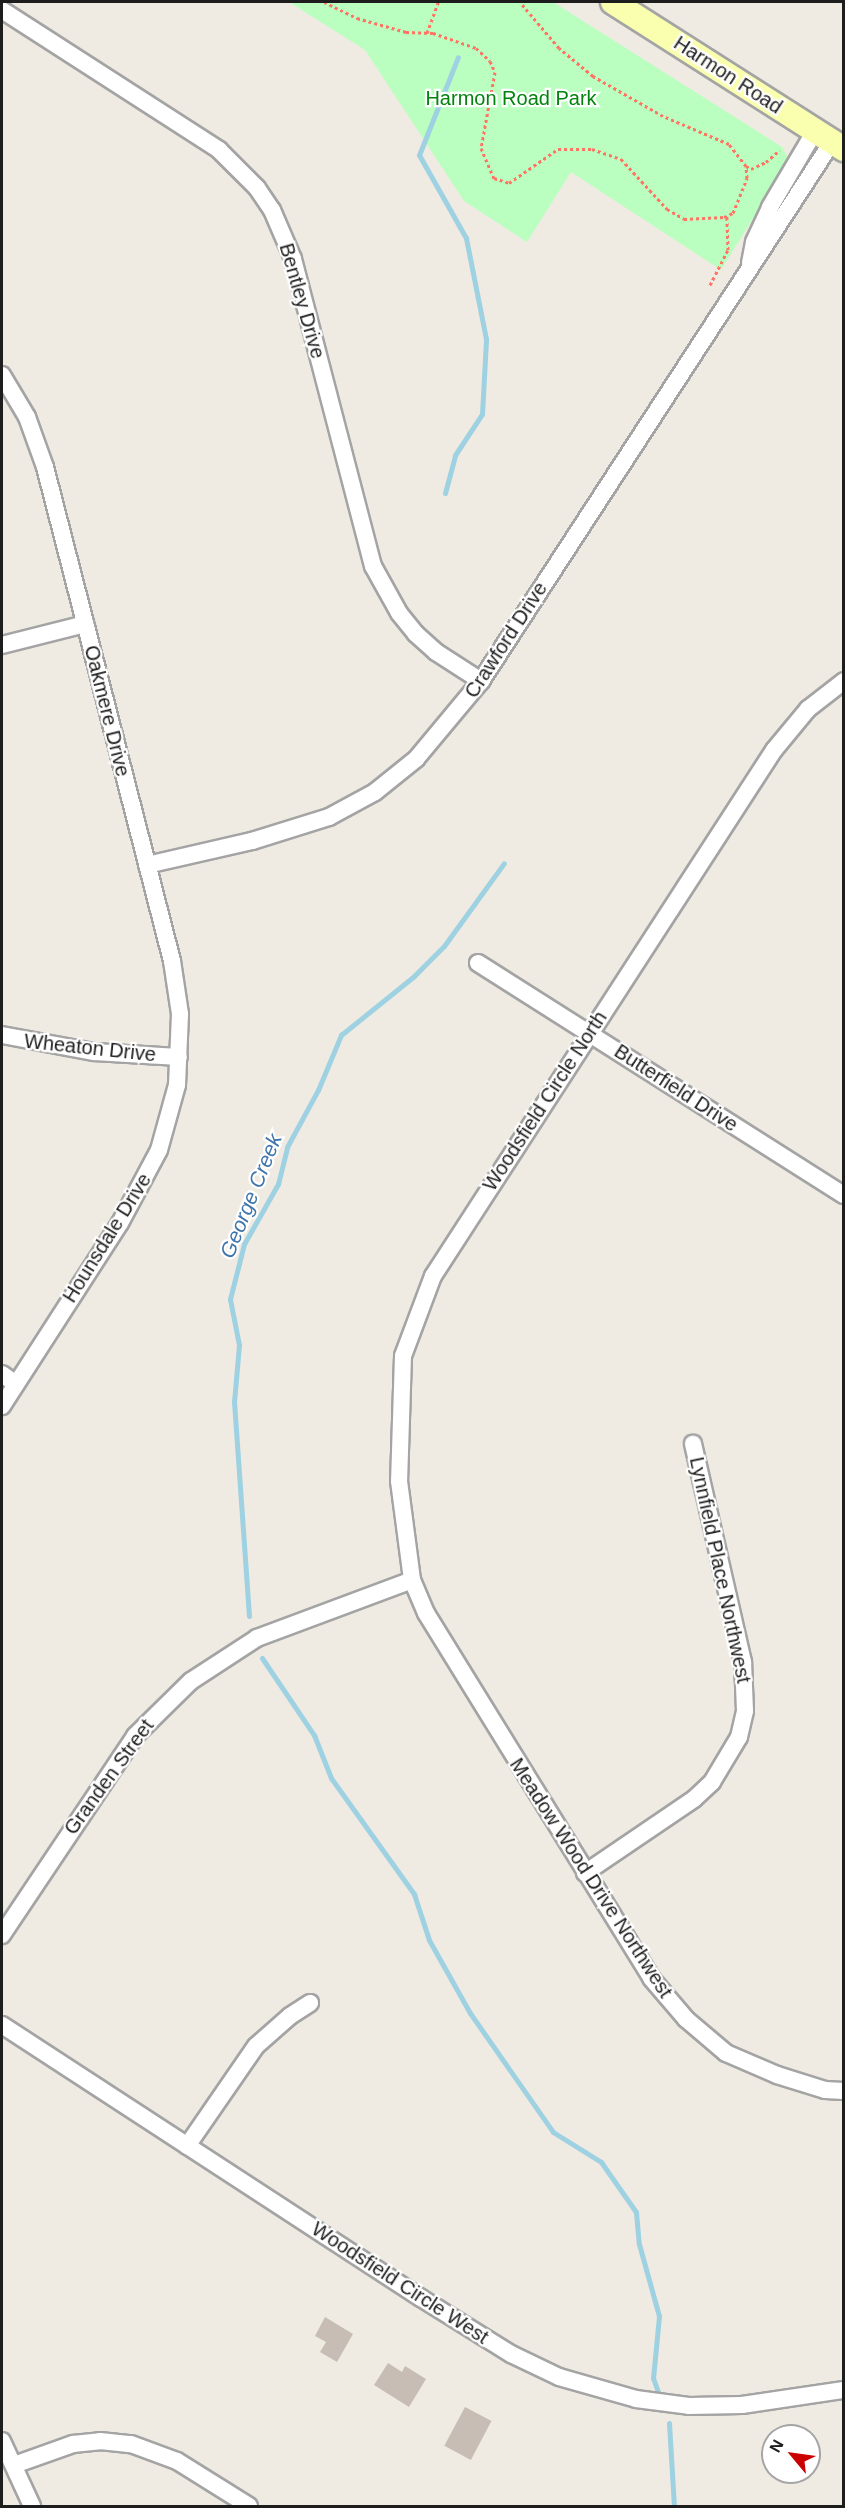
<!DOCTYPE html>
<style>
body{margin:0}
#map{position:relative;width:845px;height:2508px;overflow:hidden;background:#efebe2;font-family:Helvetica,sans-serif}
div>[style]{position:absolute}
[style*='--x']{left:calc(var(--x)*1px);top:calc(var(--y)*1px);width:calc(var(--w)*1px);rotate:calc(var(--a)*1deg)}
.park>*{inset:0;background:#bafec0}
.stream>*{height:5px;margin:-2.5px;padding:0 2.5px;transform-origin:2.5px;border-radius:2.5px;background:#9ed1e1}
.building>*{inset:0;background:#c7bdb5;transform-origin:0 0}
.path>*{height:3px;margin-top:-1.5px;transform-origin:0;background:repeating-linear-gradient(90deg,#ff7463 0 3px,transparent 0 6px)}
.roads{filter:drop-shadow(2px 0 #a4a4a4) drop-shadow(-2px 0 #a4a4a4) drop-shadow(0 2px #a4a4a4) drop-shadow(0 -2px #a4a4a4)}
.minor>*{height:16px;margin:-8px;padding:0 8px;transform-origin:8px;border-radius:8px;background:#fff}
.secondary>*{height:24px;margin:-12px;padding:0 12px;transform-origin:12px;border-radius:12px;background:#faffb0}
span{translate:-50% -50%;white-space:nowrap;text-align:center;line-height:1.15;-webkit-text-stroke:4.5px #fff;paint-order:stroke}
.street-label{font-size:20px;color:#1d1d1d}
.park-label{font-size:20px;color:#02840d}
.water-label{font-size:21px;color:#4075ac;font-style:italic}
.frame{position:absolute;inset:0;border:3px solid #1d1d1d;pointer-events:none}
.north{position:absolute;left:761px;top:2424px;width:60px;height:60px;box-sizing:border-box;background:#fff;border:2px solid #a5a5a5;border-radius:50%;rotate:299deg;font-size:16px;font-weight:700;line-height:24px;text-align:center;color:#1d1d1d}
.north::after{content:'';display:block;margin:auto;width:21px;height:27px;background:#ca0100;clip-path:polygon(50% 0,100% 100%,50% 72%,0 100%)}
</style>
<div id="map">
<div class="park">
<div style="clip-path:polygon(289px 2px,553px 2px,782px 147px,789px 160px,721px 270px,571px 172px,527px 242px,464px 201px,365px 50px)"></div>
</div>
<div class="stream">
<div style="--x:445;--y:493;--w:39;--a:-75"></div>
<div style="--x:455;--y:455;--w:49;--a:-56.6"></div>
<div style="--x:482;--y:414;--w:75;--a:-86.9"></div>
<div style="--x:486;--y:339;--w:103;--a:-101.2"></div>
<div style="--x:466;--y:238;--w:95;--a:-119.5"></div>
<div style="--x:419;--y:155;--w:105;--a:-68.3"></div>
<div style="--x:249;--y:1616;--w:215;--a:-94"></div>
<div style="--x:234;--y:1402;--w:57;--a:-85"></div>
<div style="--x:239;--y:1345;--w:47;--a:-101.1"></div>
<div style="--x:230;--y:1299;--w:57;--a:-75.7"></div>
<div style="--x:244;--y:1244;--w:69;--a:-60.5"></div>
<div style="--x:278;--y:1184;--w:38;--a:-76"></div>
<div style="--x:287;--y:1147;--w:65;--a:-61.5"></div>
<div style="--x:318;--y:1090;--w:60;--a:-67.3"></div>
<div style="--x:341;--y:1035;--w:94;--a:-38.9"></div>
<div style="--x:414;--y:976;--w:42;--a:-45"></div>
<div style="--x:444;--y:946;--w:102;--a:-54.1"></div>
<div style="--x:262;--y:1658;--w:93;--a:56"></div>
<div style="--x:314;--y:1735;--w:46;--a:68.4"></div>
<div style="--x:331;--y:1778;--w:143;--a:54.4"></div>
<div style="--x:414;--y:1894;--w:48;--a:71.9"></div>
<div style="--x:429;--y:1940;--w:84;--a:60.7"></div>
<div style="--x:470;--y:2013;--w:145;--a:55.1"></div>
<div style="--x:553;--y:2132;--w:57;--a:32"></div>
<div style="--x:601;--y:2162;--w:61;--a:55"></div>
<div style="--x:636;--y:2212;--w:32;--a:85"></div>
<div style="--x:639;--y:2244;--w:75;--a:74.5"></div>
<div style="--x:659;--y:2316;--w:62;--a:95.5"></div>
<div style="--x:653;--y:2378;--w:15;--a:70"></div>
<div style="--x:669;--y:2423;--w:83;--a:86.6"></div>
</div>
<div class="building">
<div style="clip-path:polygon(325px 2317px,353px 2334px,337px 2362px,320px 2352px,326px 2342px,315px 2336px)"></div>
<div style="clip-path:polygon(388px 2363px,402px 2372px,405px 2366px,426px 2379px,409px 2407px,374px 2385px)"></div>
<div style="left:465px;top:2407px;width:30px;height:44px;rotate:28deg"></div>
</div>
<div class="path">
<div style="--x:324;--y:2;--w:37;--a:26"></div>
<div style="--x:357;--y:18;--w:51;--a:15.9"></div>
<div style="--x:406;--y:32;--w:27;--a:2"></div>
<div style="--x:433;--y:33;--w:46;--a:19.2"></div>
<div style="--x:476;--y:48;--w:19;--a:43"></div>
<div style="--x:490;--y:61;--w:12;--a:66"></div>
<div style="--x:495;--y:72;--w:77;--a:100.4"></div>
<div style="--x:481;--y:148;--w:33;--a:67"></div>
<div style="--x:494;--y:178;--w:16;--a:18"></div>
<div style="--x:509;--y:183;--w:60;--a:-34.8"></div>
<div style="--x:558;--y:149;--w:34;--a:0"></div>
<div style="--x:592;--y:149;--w:31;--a:19"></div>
<div style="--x:621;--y:159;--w:68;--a:47.4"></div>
<div style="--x:667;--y:209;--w:20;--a:30"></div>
<div style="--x:684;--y:219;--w:40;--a:-2.9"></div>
<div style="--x:724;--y:217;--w:10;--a:-24"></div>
<div style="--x:733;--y:213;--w:38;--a:-68"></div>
<div style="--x:747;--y:178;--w:12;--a:-95"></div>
<div style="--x:746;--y:166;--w:28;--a:-128"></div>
<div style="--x:729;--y:144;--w:72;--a:-157"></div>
<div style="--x:663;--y:116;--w:81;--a:-150.3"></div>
<div style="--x:593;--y:76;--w:44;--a:-140.5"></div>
<div style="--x:559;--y:48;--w:60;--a:-130.3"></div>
<div style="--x:427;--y:33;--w:33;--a:-70"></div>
<div style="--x:746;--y:166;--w:6;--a:31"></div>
<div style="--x:751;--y:169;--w:17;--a:-25"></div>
<div style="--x:766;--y:162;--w:18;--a:-41"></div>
<div style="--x:710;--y:285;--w:39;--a:-63"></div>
<div style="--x:728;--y:250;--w:34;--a:-92"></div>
</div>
<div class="roads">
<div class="minor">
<div style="--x:2;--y:10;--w:258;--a:32.8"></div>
<div style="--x:219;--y:150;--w:54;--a:45"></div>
<div style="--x:257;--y:188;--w:27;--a:56"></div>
<div style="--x:272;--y:210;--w:53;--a:66.8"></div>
<div style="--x:293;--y:259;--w:317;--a:75.4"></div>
<div style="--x:373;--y:566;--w:54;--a:61"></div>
<div style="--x:399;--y:613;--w:27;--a:51"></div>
<div style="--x:416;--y:634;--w:27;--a:42"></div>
<div style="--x:436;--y:652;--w:54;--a:32.8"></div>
<div style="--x:750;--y:263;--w:21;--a:-79"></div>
<div style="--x:754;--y:242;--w:38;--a:-65"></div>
<div style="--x:770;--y:207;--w:88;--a:-59.4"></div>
<div style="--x:2;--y:375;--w:49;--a:59.2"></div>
<div style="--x:27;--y:417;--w:53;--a:70.2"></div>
<div style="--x:45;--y:467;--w:510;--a:75.58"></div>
<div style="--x:172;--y:961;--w:54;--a:81.4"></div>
<div style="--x:180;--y:1014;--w:71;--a:92.4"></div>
<div style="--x:177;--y:1085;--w:67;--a:105.5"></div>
<div style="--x:159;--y:1150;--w:83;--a:118.1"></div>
<div style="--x:120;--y:1223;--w:218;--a:122.8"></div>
<div style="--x:2;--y:645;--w:86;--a:-14.2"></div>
<div style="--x:844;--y:681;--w:46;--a:142.1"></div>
<div style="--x:808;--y:709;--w:53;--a:129.7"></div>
<div style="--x:774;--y:750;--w:627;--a:122.95"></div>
<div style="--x:433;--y:1276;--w:85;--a:110.6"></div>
<div style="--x:403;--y:1356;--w:125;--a:91.8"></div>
<div style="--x:399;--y:1481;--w:100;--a:82.5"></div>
<div style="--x:412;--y:1580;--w:36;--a:67"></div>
<div style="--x:426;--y:1613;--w:429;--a:58.3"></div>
<div style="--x:651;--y:1978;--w:54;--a:49.5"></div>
<div style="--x:686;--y:2019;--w:52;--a:40.4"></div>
<div style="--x:726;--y:2053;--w:56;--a:23.3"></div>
<div style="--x:777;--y:2075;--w:50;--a:17.4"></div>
<div style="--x:825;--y:2090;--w:19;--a:3"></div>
<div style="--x:147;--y:865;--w:108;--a:-12.9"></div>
<div style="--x:252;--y:841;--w:81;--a:-17.3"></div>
<div style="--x:329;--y:817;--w:52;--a:-28.5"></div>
<div style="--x:375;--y:792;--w:53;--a:-38.8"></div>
<div style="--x:416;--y:759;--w:102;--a:-50.2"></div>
<div style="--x:481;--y:681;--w:643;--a:-56.93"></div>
<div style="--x:478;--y:963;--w:433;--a:32.4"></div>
<div style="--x:2;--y:1035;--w:94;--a:10.5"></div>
<div style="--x:94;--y:1052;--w:85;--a:3.4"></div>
<div style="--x:2;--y:1374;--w:17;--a:36"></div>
<div style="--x:585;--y:1873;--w:132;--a:-34.2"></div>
<div style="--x:694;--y:1799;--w:25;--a:-43"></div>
<div style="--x:712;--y:1782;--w:52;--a:-59"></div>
<div style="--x:739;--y:1737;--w:27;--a:-77"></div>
<div style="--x:745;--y:1711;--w:49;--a:-92.3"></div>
<div style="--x:743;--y:1662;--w:224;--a:-102.9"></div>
<div style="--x:2;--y:1935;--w:239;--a:-56.2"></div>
<div style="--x:135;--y:1736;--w:78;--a:-44.5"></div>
<div style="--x:191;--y:1681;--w:79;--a:-33.1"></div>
<div style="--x:257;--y:1638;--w:165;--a:-20.5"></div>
<div style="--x:2;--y:2025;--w:500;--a:33.09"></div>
<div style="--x:421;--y:2298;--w:106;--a:31.9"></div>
<div style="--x:511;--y:2354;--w:53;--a:25.6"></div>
<div style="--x:559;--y:2377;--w:80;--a:15.9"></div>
<div style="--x:636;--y:2399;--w:53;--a:7.5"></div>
<div style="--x:689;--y:2406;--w:53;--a:-1.1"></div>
<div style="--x:742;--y:2405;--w:103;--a:-8.4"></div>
<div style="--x:187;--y:2146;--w:121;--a:-55.4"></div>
<div style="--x:256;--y:2046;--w:45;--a:-41.4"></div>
<div style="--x:290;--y:2016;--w:24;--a:-33"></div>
<div style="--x:2;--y:2441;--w:72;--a:65.2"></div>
<div style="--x:14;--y:2465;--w:63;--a:-19.6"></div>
<div style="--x:73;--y:2444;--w:27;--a:-6"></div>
<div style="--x:100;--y:2441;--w:31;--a:6"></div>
<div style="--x:131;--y:2444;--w:49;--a:20.3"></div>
<div style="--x:177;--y:2461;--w:85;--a:32"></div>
</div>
<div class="secondary">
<div style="--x:613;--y:2;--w:274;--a:32.5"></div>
</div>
</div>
<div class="street-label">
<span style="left:728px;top:75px;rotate:33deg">Harmon Road</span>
<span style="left:302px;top:301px;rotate:74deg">Bentley Drive</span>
<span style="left:506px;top:640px;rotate:-57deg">Crawford Drive</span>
<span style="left:107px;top:711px;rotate:76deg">Oakmere Drive</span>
<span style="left:90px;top:1048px;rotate:6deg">Wheaton Drive</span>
<span style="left:676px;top:1088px;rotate:33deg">Butterfield Drive</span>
<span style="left:545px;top:1101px;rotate:-57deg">Woodsfield Circle North</span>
<span style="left:107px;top:1238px;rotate:-58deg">Hounsdale Drive</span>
<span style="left:720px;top:1570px;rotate:78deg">Lynnfield Place Northwest</span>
<span style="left:109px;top:1777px;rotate:-54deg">Granden Street</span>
<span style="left:591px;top:1878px;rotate:57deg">Meadow Wood Drive Northwest</span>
<span style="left:400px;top:2283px;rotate:33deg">Woodsfield Circle West</span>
</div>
<div class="park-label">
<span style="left:511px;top:98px">Harmon Road Park</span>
</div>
<div class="water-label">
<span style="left:251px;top:1196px;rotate:-68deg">George Creek</span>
</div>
<div class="frame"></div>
<div class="north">N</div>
</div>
